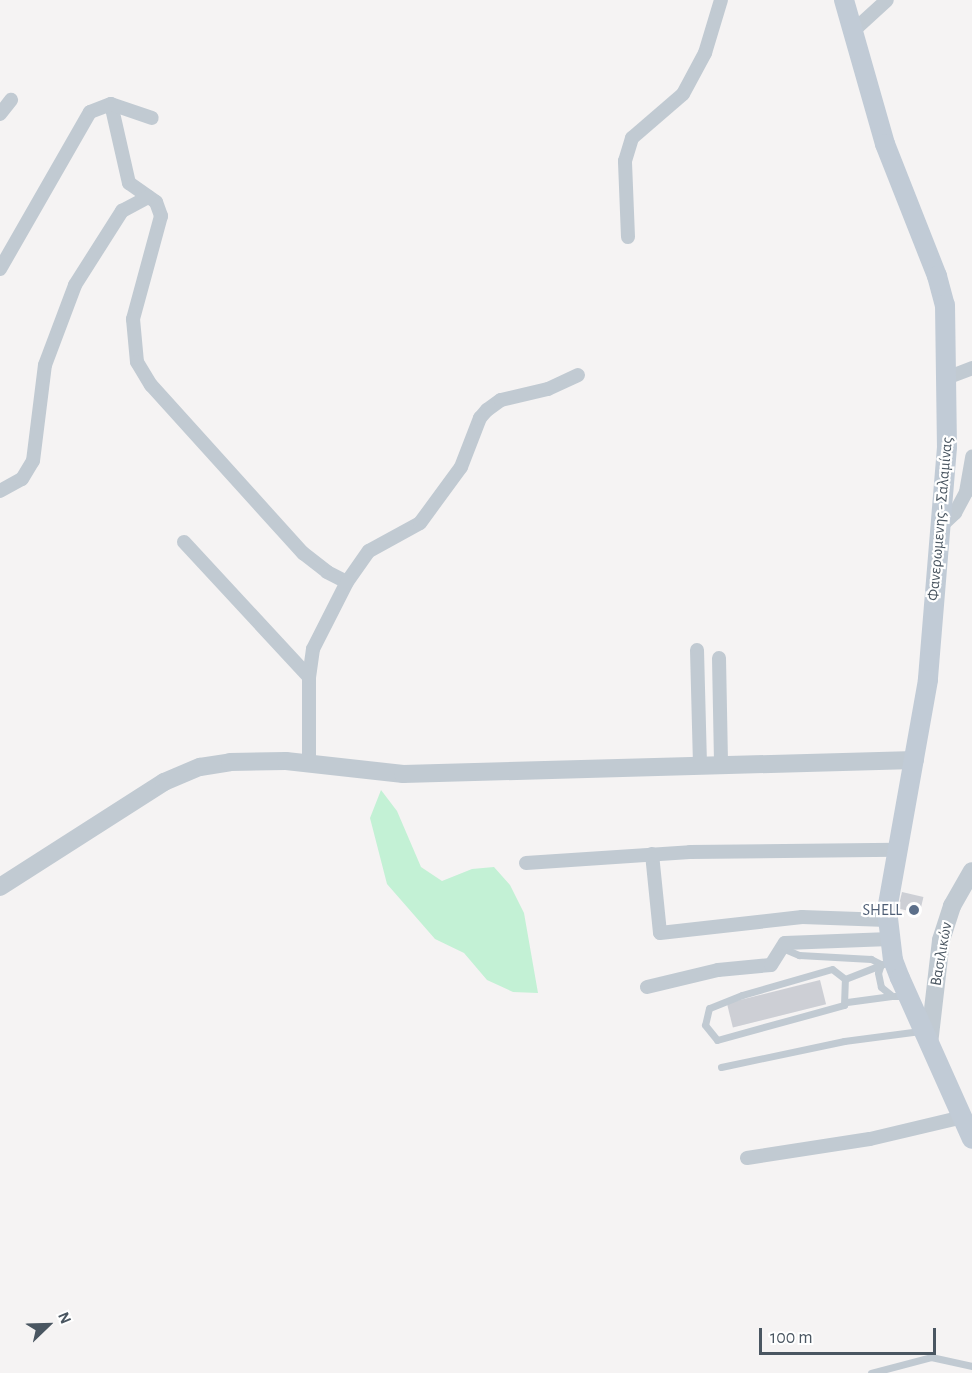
<!DOCTYPE html>
<meta charset="utf-8">
<style>
body{margin:0}
#map{position:relative;width:972px;height:1373px;overflow:hidden;background:#f5f3f3;font-family:"Alegreya Sans",sans-serif}
div>[style]{position:absolute}
[style*='--x']{left:calc(var(--x)*1px);top:calc(var(--y)*1px);width:calc(var(--w)*1px);rotate:calc(var(--a)*1deg)}
.green>*{inset:0;background:#c3f1d5}
.building>*{inset:0;background:#cdcfd5;transform-origin:0 0}
.service>*{height:7px;margin:-3.5px;padding:0 3.5px;transform-origin:3.5px;border-radius:3.5px;background:#c1cad2}
.minor>*{height:14px;margin:-7px;padding:0 7px;transform-origin:7px;border-radius:7px;background:#c1cad2}
.tertiary>*{height:18px;margin:-9px;padding:0 9px;transform-origin:9px;border-radius:9px;background:#c1cad2}
.secondary>*{height:20px;margin:-10px;padding:0 10px;transform-origin:10px;border-radius:10px;background:#c1cbd6}
.dots>*{width:16px;height:16px;translate:-50% -50%;box-sizing:border-box;border:3px solid #fff;border-radius:50%}
span{translate:-50% -50%;white-space:nowrap;text-align:center;line-height:1.15;-webkit-text-stroke:4.5px #fff;paint-order:stroke}
.street-label{font-size:16px;color:#4a5661}
.service-label{font-size:16px;color:#4e5e75}
.right{translate:-100% -50%;text-align:right}
.north{position:absolute;left:18px;top:1295px;width:60px;height:60px;-webkit-text-stroke:4px #fff;paint-order:stroke;rotate:67deg;font-size:16px;font-weight:700;line-height:24px;text-align:center;color:#4a5661}
.north::after{content:'';display:block;margin:auto;width:21px;height:27px;background:#4a5661;clip-path:polygon(50% 0,100% 100%,50% 72%,0 100%)}
.scale{position:absolute;left:759px;top:1328px;width:177px;height:27px;box-sizing:border-box;border:3px solid #4a5661;border-top:0;padding-left:8px;font-size:18px;line-height:21px;white-space:nowrap;color:#4a5661;-webkit-text-stroke:4px #fff;paint-order:stroke}
</style>
<div id="map">
<div class="green">
<div style="clip-path:polygon(381px 790px,397px 811px,421px 867px,442px 881px,472px 869px,494px 867px,510px 885px,524px 913px,538px 993px,513px 992px,487px 980px,464px 953px,435px 939px,387px 884px,370px 818px)"></div>
</div>
<div class="building">
<div style="left:902px;top:892px;width:22px;height:17px;rotate:13deg"></div>
<div style="left:820px;top:980px;width:25px;height:96px;rotate:76deg"></div>
</div>
<div class="service">
<div style="--x:780;--y:947;--w:21;--a:23"></div>
<div style="--x:799;--y:955;--w:72;--a:3.2"></div>
<div style="--x:871;--y:959;--w:11;--a:27"></div>
<div style="--x:881;--y:964;--w:9;--a:108"></div>
<div style="--x:878;--y:973;--w:14;--a:78"></div>
<div style="--x:881;--y:987;--w:14;--a:39"></div>
<div style="--x:892;--y:996;--w:12;--a:0"></div>
<div style="--x:845;--y:979;--w:16;--a:-142"></div>
<div style="--x:832;--y:969;--w:94;--a:163.9"></div>
<div style="--x:742;--y:995;--w:35;--a:158"></div>
<div style="--x:709;--y:1008;--w:17;--a:103"></div>
<div style="--x:705;--y:1025;--w:19;--a:51"></div>
<div style="--x:717;--y:1040;--w:132;--a:-15.4"></div>
<div style="--x:844;--y:1005;--w:26;--a:-88"></div>
<div style="--x:845;--y:979;--w:49;--a:-21.4"></div>
<div style="--x:847;--y:1002;--w:45;--a:-7.6"></div>
<div style="--x:721;--y:1067;--w:126;--a:-11.9"></div>
<div style="--x:844;--y:1041;--w:77;--a:-7.5"></div>
<div style="--x:871;--y:1373;--w:62;--a:-14.9"></div>
<div style="--x:931;--y:1357;--w:42;--a:12.4"></div>
</div>
<div class="minor">
<div style="--x:852;--y:32;--w:47;--a:-42.4"></div>
<div style="--x:111;--y:104;--w:81;--a:77.2"></div>
<div style="--x:129;--y:183;--w:33;--a:35"></div>
<div style="--x:156;--y:202;--w:15;--a:70"></div>
<div style="--x:161;--y:216;--w:107;--a:105.2"></div>
<div style="--x:133;--y:319;--w:43;--a:84.7"></div>
<div style="--x:137;--y:362;--w:27;--a:59"></div>
<div style="--x:151;--y:385;--w:227;--a:47.9"></div>
<div style="--x:303;--y:553;--w:31;--a:38"></div>
<div style="--x:327;--y:572;--w:22;--a:27"></div>
<div style="--x:347;--y:582;--w:75;--a:116.9"></div>
<div style="--x:313;--y:649;--w:28;--a:98"></div>
<div style="--x:309;--y:677;--w:86;--a:90"></div>
<div style="--x:0;--y:114;--w:18;--a:-52"></div>
<div style="--x:628;--y:237;--w:76;--a:-92.3"></div>
<div style="--x:625;--y:161;--w:24;--a:-73"></div>
<div style="--x:632;--y:138;--w:67;--a:-40.8"></div>
<div style="--x:683;--y:94;--w:47;--a:-61.8"></div>
<div style="--x:705;--y:53;--w:55;--a:-73.2"></div>
<div style="--x:0;--y:269;--w:181;--a:-60.2"></div>
<div style="--x:90;--y:112;--w:22;--a:-21"></div>
<div style="--x:111;--y:104;--w:43;--a:18.9"></div>
<div style="--x:949;--y:377;--w:25;--a:-21"></div>
<div style="--x:0;--y:491;--w:25;--a:-29"></div>
<div style="--x:22;--y:479;--w:21;--a:-59"></div>
<div style="--x:33;--y:461;--w:97;--a:-82.9"></div>
<div style="--x:45;--y:365;--w:85;--a:-69.4"></div>
<div style="--x:75;--y:285;--w:88;--a:-57.6"></div>
<div style="--x:122;--y:211;--w:30;--a:-28"></div>
<div style="--x:939;--y:528;--w:22;--a:-43"></div>
<div style="--x:955;--y:513;--w:24;--a:-62"></div>
<div style="--x:966;--y:492;--w:36;--a:-80"></div>
<div style="--x:184;--y:542;--w:184;--a:47.2"></div>
<div style="--x:347;--y:582;--w:38;--a:-55"></div>
<div style="--x:369;--y:551;--w:58;--a:-28.8"></div>
<div style="--x:420;--y:523;--w:69;--a:-53.8"></div>
<div style="--x:461;--y:467;--w:53;--a:-68.8"></div>
<div style="--x:480;--y:418;--w:11;--a:-49"></div>
<div style="--x:487;--y:410;--w:17;--a:-36"></div>
<div style="--x:501;--y:400;--w:48;--a:-13.2"></div>
<div style="--x:548;--y:389;--w:33;--a:-25"></div>
<div style="--x:697;--y:650;--w:114;--a:88.5"></div>
<div style="--x:719;--y:658;--w:105;--a:88.9"></div>
<div style="--x:652;--y:854;--w:79;--a:84.2"></div>
<div style="--x:660;--y:933;--w:143;--a:-6.4"></div>
<div style="--x:802;--y:917;--w:85;--a:2"></div>
<div style="--x:526;--y:863;--w:164;--a:-3.8"></div>
<div style="--x:690;--y:852;--w:206;--a:-0.6"></div>
<div style="--x:647;--y:987;--w:73;--a:-13.5"></div>
<div style="--x:718;--y:970;--w:53;--a:-5.4"></div>
<div style="--x:771;--y:965;--w:26;--a:-58"></div>
<div style="--x:785;--y:943;--w:105;--a:-2.2"></div>
<div style="--x:747;--y:1158;--w:124;--a:-8.8"></div>
<div style="--x:870;--y:1139;--w:96;--a:-13.3"></div>
</div>
<div class="tertiary">
<div style="--x:0;--y:887;--w:195;--a:-32.6"></div>
<div style="--x:164;--y:782;--w:39;--a:-23"></div>
<div style="--x:200;--y:767;--w:30;--a:-9"></div>
<div style="--x:230;--y:762;--w:56;--a:-1"></div>
<div style="--x:286;--y:761;--w:118;--a:6.3"></div>
<div style="--x:403;--y:774;--w:512;--a:-1.57"></div>
<div style="--x:929;--y:1044;--w:105;--a:-83.4"></div>
<div style="--x:941;--y:940;--w:36;--a:-72"></div>
<div style="--x:952;--y:906;--w:40;--a:-60.3"></div>
</div>
<div class="secondary">
<div style="--x:844;--y:0;--w:150;--a:74.1"></div>
<div style="--x:885;--y:144;--w:142;--a:68.5"></div>
<div style="--x:937;--y:276;--w:30;--a:75"></div>
<div style="--x:945;--y:305;--w:142;--a:89.2"></div>
<div style="--x:947;--y:447;--w:234;--a:94.7"></div>
<div style="--x:928;--y:680;--w:234;--a:100.1"></div>
<div style="--x:887;--y:910;--w:50;--a:83.2"></div>
<div style="--x:893;--y:960;--w:19;--a:69"></div>
<div style="--x:900;--y:978;--w:176;--a:65.9"></div>
</div>
<div class="dots">
<div style="left:914px;top:910px;background:#5c6f8a"></div>
</div>
<div class="street-label">
<span style="left:940px;top:519px;rotate:-85deg">Φανερωμενης - Σαλαμίνας</span>
<span style="left:941px;top:954px;rotate:-80deg">Βασιλικών</span>
</div>
<div class="service-label">
<span class="right" style="left:902px;top:910px">SHELL</span>
</div>
<div class="north">N</div>
<div class="scale">100 m</div>
</div>
